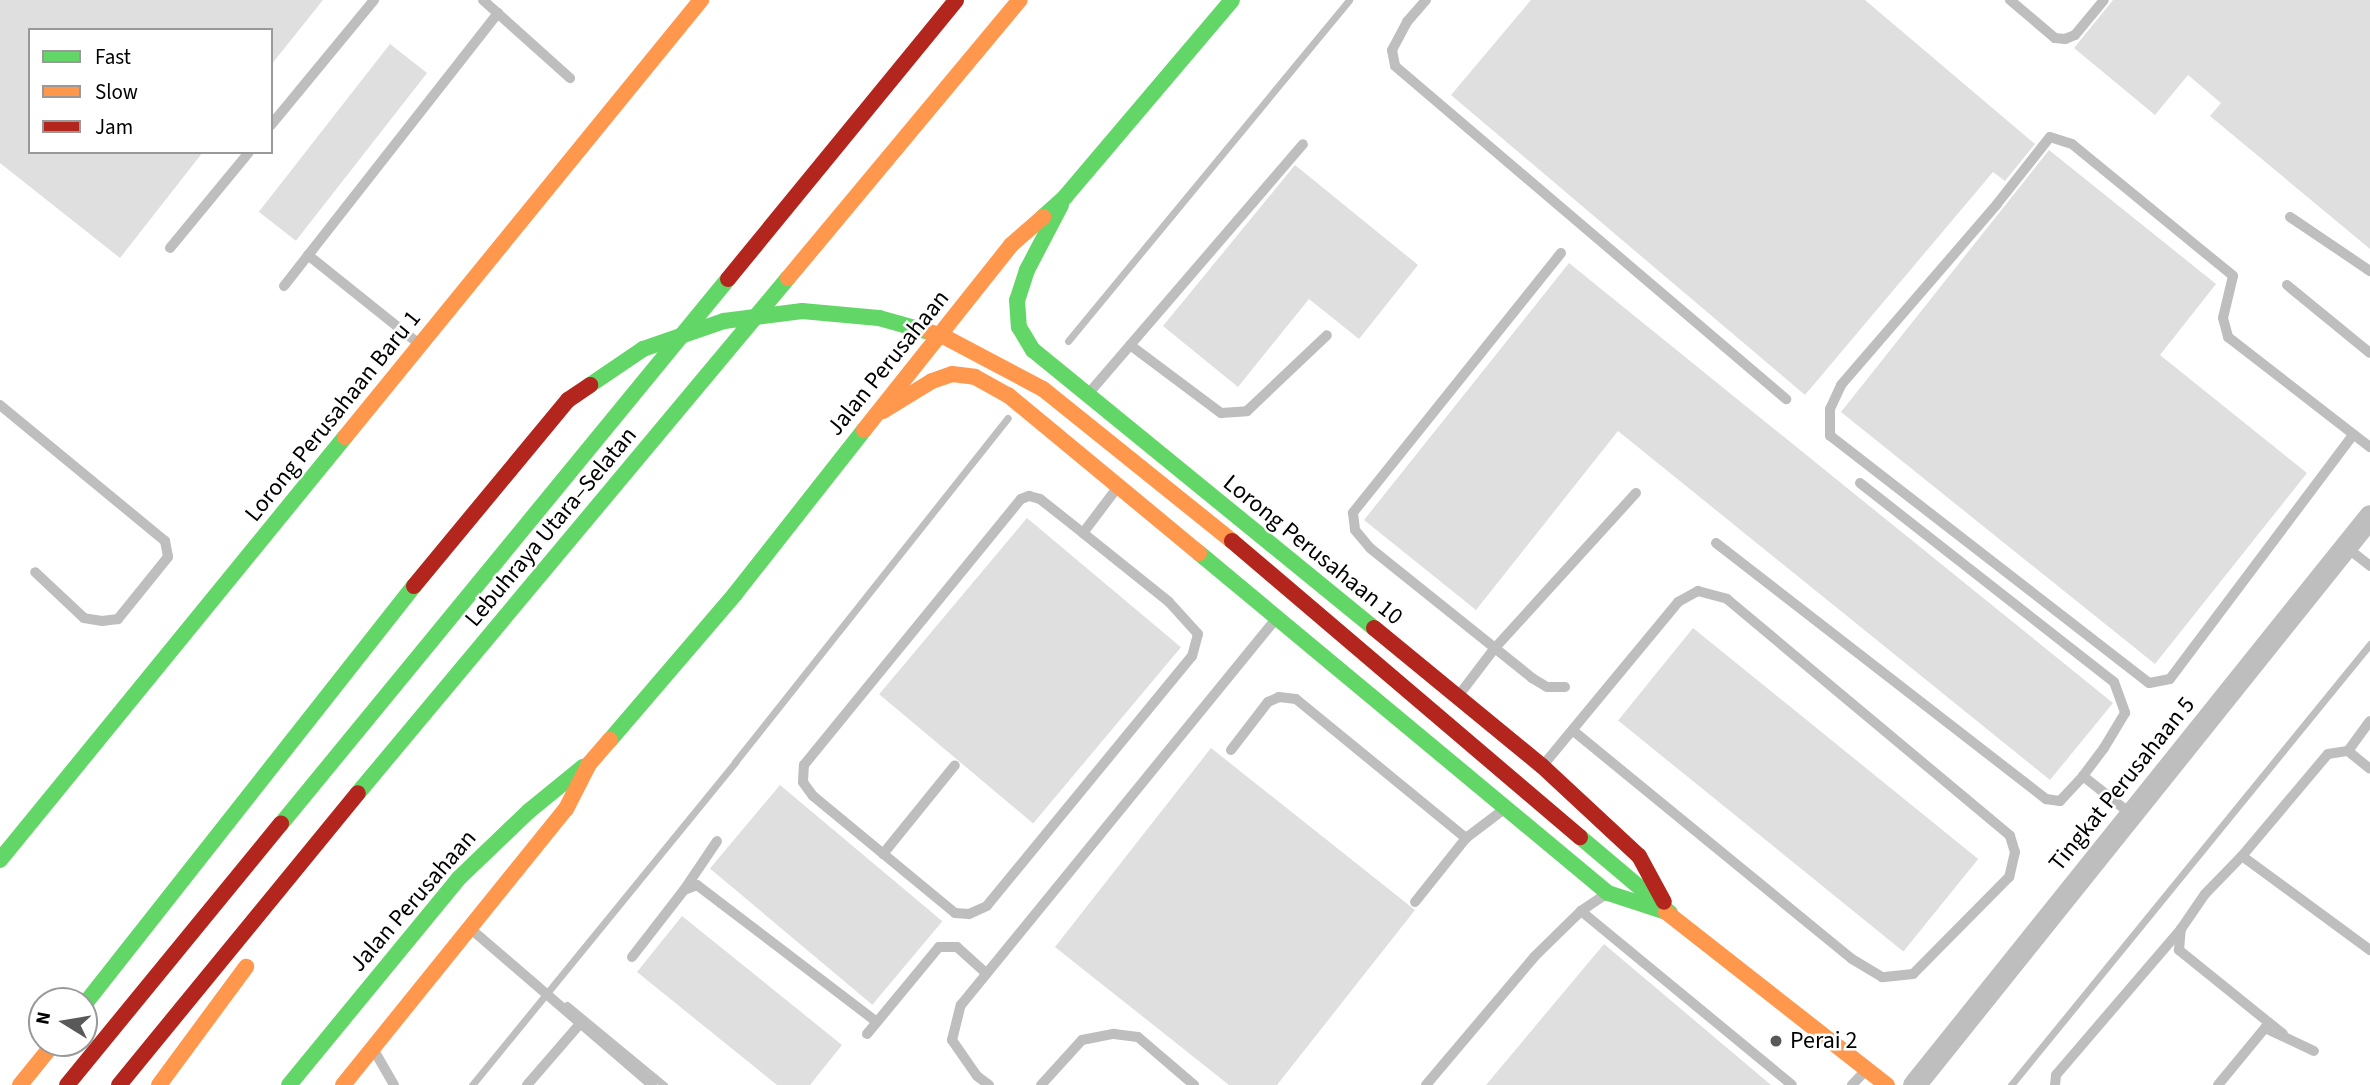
<!DOCTYPE html>
<meta charset="utf-8">
<style>
body{margin:0}
#map{position:relative;width:2370px;height:1085px;overflow:hidden;background:#fff;font-family:"Source Sans 3",sans-serif}
div>[style]{position:absolute}
[style*='--x']{left:calc(var(--x)*1px);top:calc(var(--y)*1px);width:calc(var(--w)*1px);rotate:calc(var(--a)*1deg)}
.stream>*{height:7px;margin:-3.5px;padding:0 3.5px;transform-origin:3.5px;border-radius:3.5px;background:#bfbfbf}
.building>*{inset:0;background:#dfdfdf;transform-origin:0 0}
.lane>*{height:10px;margin:-5px;padding:0 5px;transform-origin:5px;border-radius:5px;background:#bebebe}
.street>*{height:23px;margin:-11.5px;padding:0 11.5px;transform-origin:11.5px;border-radius:11.5px;background:#bebebe}
.fast>*{height:16px;margin:-8px;padding:0 8px;transform-origin:8px;border-radius:8px;background:#63d668}
.slow>*{height:16px;margin:-8px;padding:0 8px;transform-origin:8px;border-radius:8px;background:#ff974d}
.jam>*{height:16px;margin:-8px;padding:0 8px;transform-origin:8px;border-radius:8px;background:#b3261e}
.dots>*{width:19px;height:19px;translate:-50% -50%;box-sizing:border-box;border:4px solid #fff;border-radius:50%}
span{translate:-50% -50%;white-space:nowrap;text-align:center;line-height:1.15;-webkit-text-stroke:5px #fff;paint-order:stroke}
.street-label{font-size:24px;color:#000}
.poi-label{font-size:24px;color:#000}
.left{translate:0 -50%;text-align:left}
.legend{position:absolute;left:28px;top:28px;width:245px;height:126px;box-sizing:border-box;background:#fff;border:2px solid #999;margin:0;padding:9px 12px;list-style:none;font-size:21px;color:#000}
.legend li{display:flex;align-items:center;gap:14px;height:35px}
.legend b{width:35px;border:2px solid #999}
.north{position:absolute;left:28px;top:987px;width:70px;height:70px;box-sizing:border-box;background:#fff;border:2px solid #999;border-radius:50%;rotate:281deg;font-size:19px;font-weight:700;line-height:28px;text-align:center;color:#000}
.north::after{content:'';display:block;margin:auto;width:24px;height:32px;background:#595959;clip-path:polygon(50% 0,100% 100%,50% 72%,0 100%)}
</style>
<div id="map">
<div class="stream">
<div style="--x:1068;--y:341;--w:442;--a:-50.5"></div>
<div style="--x:567;--y:1005;--w:126;--a:39.5"></div>
<div style="--x:472;--y:1085;--w:417;--a:-50.8"></div>
<div style="--x:735;--y:762;--w:439;--a:-51.6"></div>
<div style="--x:2011;--y:1085;--w:569;--a:-50.85"></div>
</div>
<div class="building">
<div style="clip-path:polygon(0 0,323px 0,271px 65px,271px 30px,30px 30px,30px 152px,203px 152px,120px 258px,0 163px)"></div>
<div style="clip-path:polygon(1531px 0,1865px 0,2035px 144px,2005px 181px,1993px 172px,1805px 395px,1451px 95px)"></div>
<div style="clip-path:polygon(2370px 0,2370px 249px,2210px 116px,2221px 103px,2188px 75px,2155px 115px,2074px 48px,2113px 0)"></div>
<div style="left:390px;top:44px;width:47px;height:213px;rotate:38deg"></div>
<div style="clip-path:polygon(2049px 150px,2216px 284px,2160px 355px,2307px 473px,2155px 664px,1841px 412px)"></div>
<div style="clip-path:polygon(1295px 165px,1418px 265px,1359px 339px,1309px 299px,1238px 387px,1163px 326px)"></div>
<div style="clip-path:polygon(1569px 263px,2113px 703px,2050px 780px,1618px 431px,1476px 610px,1364px 520px)"></div>
<div style="left:1027px;top:518px;width:201px;height:230px;rotate:40deg"></div>
<div style="left:1693px;top:628px;width:367px;height:119px;rotate:39deg"></div>
<div style="clip-path:polygon(1211px 748px,1415px 910px,1277px 1085px,1229px 1085px,1055px 947px)"></div>
<div style="left:780px;top:785px;width:212px;height:109px;rotate:40deg"></div>
<div style="clip-path:polygon(682px 916px,842px 1045px,810px 1085px,777px 1085px,637px 972px)"></div>
<div style="clip-path:polygon(1604px 944px,1771px 1085px,1486px 1085px)"></div>
</div>
<div class="lane">
<div style="--x:483;--y:0;--w:117;--a:41.9"></div>
<div style="--x:1426;--y:0;--w:29;--a:131"></div>
<div style="--x:1407;--y:22;--w:32;--a:118"></div>
<div style="--x:1392;--y:50;--w:16;--a:79"></div>
<div style="--x:1395;--y:66;--w:514;--a:40.42"></div>
<div style="--x:2010;--y:0;--w:59;--a:40.2"></div>
<div style="--x:2055;--y:38;--w:10;--a:6"></div>
<div style="--x:2065;--y:39;--w:11;--a:-22"></div>
<div style="--x:2075;--y:35;--w:45;--a:-50.4"></div>
<div style="--x:271;--y:125;--w:162;--a:-50.5"></div>
<div style="--x:2290;--y:217;--w:97;--a:34"></div>
<div style="--x:170;--y:248;--w:124;--a:-50.5"></div>
<div style="--x:1561;--y:253;--w:333;--a:128.7"></div>
<div style="--x:1353;--y:513;--w:17;--a:83"></div>
<div style="--x:1355;--y:530;--w:23;--a:50"></div>
<div style="--x:1370;--y:548;--w:208;--a:38.7"></div>
<div style="--x:1532;--y:678;--w:17;--a:31"></div>
<div style="--x:1547;--y:687;--w:18;--a:0"></div>
<div style="--x:308;--y:255;--w:141;--a:38.7"></div>
<div style="--x:2287;--y:285;--w:107;--a:39.3"></div>
<div style="--x:284;--y:286;--w:347;--a:-51.9"></div>
<div style="--x:1130;--y:345;--w:114;--a:36.8"></div>
<div style="--x:1221;--y:413;--w:26;--a:-4"></div>
<div style="--x:1247;--y:411;--w:110;--a:-43.5"></div>
<div style="--x:1089;--y:393;--w:328;--a:-49.3"></div>
<div style="--x:0;--y:405;--w:214;--a:39.5"></div>
<div style="--x:165;--y:541;--w:16;--a:79"></div>
<div style="--x:168;--y:557;--w:80;--a:128.9"></div>
<div style="--x:118;--y:619;--w:16;--a:173"></div>
<div style="--x:102;--y:621;--w:18;--a:-171"></div>
<div style="--x:84;--y:618;--w:67;--a:-136.8"></div>
<div style="--x:2353;--y:435;--w:305;--a:126.9"></div>
<div style="--x:2170;--y:679;--w:21;--a:169"></div>
<div style="--x:2149;--y:683;--w:403;--a:-142.2"></div>
<div style="--x:1830;--y:436;--w:27;--a:-90"></div>
<div style="--x:1830;--y:409;--w:26;--a:-65"></div>
<div style="--x:1841;--y:385;--w:239;--a:-49.2"></div>
<div style="--x:1997;--y:204;--w:85;--a:-51.7"></div>
<div style="--x:2050;--y:137;--w:23;--a:18"></div>
<div style="--x:2072;--y:144;--w:208;--a:39.3"></div>
<div style="--x:2233;--y:276;--w:43;--a:103.4"></div>
<div style="--x:2223;--y:318;--w:20;--a:75"></div>
<div style="--x:2228;--y:337;--w:180;--a:37.8"></div>
<div style="--x:1860;--y:483;--w:323;--a:38.1"></div>
<div style="--x:2114;--y:682;--w:33;--a:70"></div>
<div style="--x:2125;--y:713;--w:41;--a:121"></div>
<div style="--x:2104;--y:748;--w:35;--a:127"></div>
<div style="--x:2083;--y:776;--w:61;--a:38.4"></div>
<div style="--x:1083;--y:533;--w:110;--a:38.7"></div>
<div style="--x:1169;--y:602;--w:43;--a:47.8"></div>
<div style="--x:1198;--y:634;--w:23;--a:105"></div>
<div style="--x:1192;--y:656;--w:323;--a:129.4"></div>
<div style="--x:987;--y:906;--w:20;--a:156"></div>
<div style="--x:969;--y:914;--w:14;--a:-176"></div>
<div style="--x:955;--y:913;--w:184;--a:-140.5"></div>
<div style="--x:813;--y:796;--w:17;--a:-126"></div>
<div style="--x:803;--y:782;--w:17;--a:-87"></div>
<div style="--x:804;--y:765;--w:343;--a:-50.8"></div>
<div style="--x:1021;--y:499;--w:9;--a:-21"></div>
<div style="--x:1029;--y:496;--w:11;--a:15"></div>
<div style="--x:1040;--y:499;--w:55;--a:38.3"></div>
<div style="--x:1083;--y:533;--w:56;--a:-52.9"></div>
<div style="--x:1716;--y:543;--w:418;--a:37.8"></div>
<div style="--x:2046;--y:799;--w:14;--a:8"></div>
<div style="--x:2060;--y:801;--w:34;--a:-47"></div>
<div style="--x:2346;--y:547;--w:31;--a:38"></div>
<div style="--x:1459;--y:695;--w:58;--a:-52.7"></div>
<div style="--x:1494;--y:649;--w:211;--a:-47.7"></div>
<div style="--x:1231;--y:750;--w:61;--a:-52.4"></div>
<div style="--x:1268;--y:702;--w:12;--a:-24"></div>
<div style="--x:1279;--y:697;--w:17;--a:7"></div>
<div style="--x:1296;--y:699;--w:220;--a:39.3"></div>
<div style="--x:2348;--y:751;--w:37;--a:-54"></div>
<div style="--x:1545;--y:763;--w:209;--a:-50.4"></div>
<div style="--x:1678;--y:602;--w:23;--a:-29"></div>
<div style="--x:1698;--y:591;--w:30;--a:15"></div>
<div style="--x:1727;--y:599;--w:369;--a:39.9"></div>
<div style="--x:2010;--y:836;--w:17;--a:73"></div>
<div style="--x:2015;--y:852;--w:26;--a:103"></div>
<div style="--x:2009;--y:877;--w:136;--a:134.7"></div>
<div style="--x:1913;--y:974;--w:31;--a:174"></div>
<div style="--x:1882;--y:977;--w:35;--a:-149"></div>
<div style="--x:1852;--y:959;--w:360;--a:-140.7"></div>
<div style="--x:883;--y:854;--w:114;--a:-51"></div>
<div style="--x:2242;--y:856;--w:159;--a:36.3"></div>
<div style="--x:684;--y:890;--w:59;--a:-56"></div>
<div style="--x:1415;--y:902;--w:82;--a:-51.4"></div>
<div style="--x:1466;--y:838;--w:46;--a:-37.1"></div>
<div style="--x:1581;--y:911;--w:273;--a:39.5"></div>
<div style="--x:472;--y:930;--w:238;--a:40.7"></div>
<div style="--x:632;--y:957;--w:85;--a:-52.2"></div>
<div style="--x:684;--y:890;--w:14;--a:-21"></div>
<div style="--x:697;--y:885;--w:226;--a:37.3"></div>
<div style="--x:867;--y:1034;--w:113;--a:-50.4"></div>
<div style="--x:939;--y:947;--w:18;--a:0"></div>
<div style="--x:957;--y:947;--w:39;--a:42"></div>
<div style="--x:2283;--y:1034;--w:134;--a:-141.1"></div>
<div style="--x:2179;--y:950;--w:21;--a:-85"></div>
<div style="--x:2181;--y:929;--w:42;--a:-55.6"></div>
<div style="--x:2205;--y:894;--w:53;--a:-45.8"></div>
<div style="--x:2242;--y:856;--w:133;--a:-49.9"></div>
<div style="--x:2328;--y:754;--w:20;--a:-9"></div>
<div style="--x:2348;--y:751;--w:28;--a:39"></div>
<div style="--x:375;--y:1052;--w:38;--a:60"></div>
<div style="--x:527;--y:1085;--w:79;--a:-49.1"></div>
<div style="--x:989;--y:1085;--w:15;--a:-143"></div>
<div style="--x:977;--y:1076;--w:44;--a:-124.8"></div>
<div style="--x:952;--y:1040;--w:36;--a:-76"></div>
<div style="--x:961;--y:1005;--w:495;--a:-50.8"></div>
<div style="--x:1041;--y:1085;--w:61;--a:-47.7"></div>
<div style="--x:1082;--y:1040;--w:33;--a:-11"></div>
<div style="--x:1114;--y:1034;--w:24;--a:7"></div>
<div style="--x:1138;--y:1037;--w:74;--a:40.6"></div>
<div style="--x:1426;--y:1085;--w:167;--a:-49.8"></div>
<div style="--x:1534;--y:957;--w:66;--a:-44.4"></div>
<div style="--x:1581;--y:911;--w:30;--a:-34"></div>
<div style="--x:1852;--y:1085;--w:19;--a:-47"></div>
<div style="--x:2055;--y:1085;--w:10;--a:-84"></div>
<div style="--x:2056;--y:1075;--w:192;--a:-49.4"></div>
<div style="--x:2218;--y:1085;--w:74;--a:-50.5"></div>
<div style="--x:2265;--y:1028;--w:54;--a:25.1"></div>
</div>
<div class="street">
<div style="--x:1914;--y:1085;--w:729;--a:-51.29"></div>
</div>
<div class="fast">
<div style="--x:1061;--y:205;--w:73;--a:117.6"></div>
<div style="--x:1027;--y:270;--w:32;--a:108"></div>
<div style="--x:1017;--y:300;--w:27;--a:86"></div>
<div style="--x:1019;--y:327;--w:27;--a:59"></div>
<div style="--x:1033;--y:350;--w:440;--a:39.2"></div>
<div style="--x:1043;--y:217;--w:30;--a:-42"></div>
<div style="--x:1065;--y:197;--w:258;--a:-49.7"></div>
<div style="--x:590;--y:385;--w:64;--a:-34.2"></div>
<div style="--x:643;--y:349;--w:86;--a:-19.1"></div>
<div style="--x:724;--y:321;--w:79;--a:-7.3"></div>
<div style="--x:802;--y:311;--w:77;--a:5.2"></div>
<div style="--x:879;--y:318;--w:52;--a:15.6"></div>
<div style="--x:1199;--y:553;--w:532;--a:39.74"></div>
<div style="--x:1608;--y:893;--w:61;--a:18.1"></div>
<div style="--x:610;--y:740;--w:192;--a:-49.4"></div>
<div style="--x:735;--y:594;--w:209;--a:-51.8"></div>
<div style="--x:358;--y:793;--w:671;--a:-50.14"></div>
<div style="--x:281;--y:824;--w:705;--a:-50.64"></div>
<div style="--x:1580;--y:837;--w:118;--a:40.2"></div>
<div style="--x:0;--y:860;--w:546;--a:-50.8"></div>
<div style="--x:84;--y:1005;--w:533;--a:-51.78"></div>
<div style="--x:289;--y:1085;--w:266;--a:-50.6"></div>
<div style="--x:458;--y:879;--w:98;--a:-43.8"></div>
<div style="--x:529;--y:811;--w:70;--a:-39.2"></div>
</div>
<div class="slow">
<div style="--x:788;--y:278;--w:362;--a:-50.2"></div>
<div style="--x:929;--y:332;--w:12;--a:14"></div>
<div style="--x:941;--y:335;--w:115;--a:27.9"></div>
<div style="--x:1043;--y:389;--w:243;--a:38.8"></div>
<div style="--x:883;--y:411;--w:57;--a:-31.5"></div>
<div style="--x:932;--y:381;--w:21;--a:-19"></div>
<div style="--x:952;--y:374;--w:23;--a:7"></div>
<div style="--x:975;--y:377;--w:38;--a:29"></div>
<div style="--x:1008;--y:395;--w:248;--a:39.6"></div>
<div style="--x:864;--y:430;--w:236;--a:-51.5"></div>
<div style="--x:1011;--y:245;--w:43;--a:-41.2"></div>
<div style="--x:345;--y:437;--w:564;--a:-50.83"></div>
<div style="--x:1666;--y:912;--w:281;--a:38.1"></div>
<div style="--x:20;--y:1085;--w:54;--a:-51"></div>
<div style="--x:159;--y:1085;--w:147;--a:-53.6"></div>
<div style="--x:343;--y:1085;--w:355;--a:-51.1"></div>
<div style="--x:566;--y:809;--w:51;--a:-62.9"></div>
<div style="--x:589;--y:764;--w:32;--a:-49"></div>
</div>
<div class="jam">
<div style="--x:728;--y:279;--w:360;--a:-50.7"></div>
<div style="--x:1232;--y:541;--w:457;--a:40.4"></div>
<div style="--x:414;--y:586;--w:241;--a:-50.4"></div>
<div style="--x:568;--y:400;--w:27;--a:-34"></div>
<div style="--x:1374;--y:628;--w:217;--a:39.4"></div>
<div style="--x:1542;--y:766;--w:132;--a:42.9"></div>
<div style="--x:1639;--y:856;--w:52;--a:61.5"></div>
<div style="--x:67;--y:1085;--w:338;--a:-50.7"></div>
<div style="--x:119;--y:1085;--w:377;--a:-50.7"></div>
</div>
<div class="dots">
<div style="left:1776px;top:1041px;background:#595959"></div>
</div>
<div class="street-label">
<span style="left:888px;top:363px;rotate:-51deg">Jalan Perusahaan</span>
<span style="left:333px;top:416px;rotate:-51deg">Lorong Perusahaan Baru 1</span>
<span style="left:551px;top:527px;rotate:-50deg">Lebuhraya Utara–Selatan</span>
<span style="left:1313px;top:550px;rotate:39deg">Lorong Perusahaan 10</span>
<span style="left:2122px;top:784px;rotate:-51deg">Tingkat Perusahaan 5</span>
<span style="left:413px;top:901px;rotate:-49deg">Jalan Perusahaan</span>
</div>
<div class="poi-label">
<span class="left" style="left:1790px;top:1041px">Perai 2</span>
</div>
<ul class="legend">
<li><b style="height:9px;background:#63d668"></b>Fast</li>
<li><b style="height:9px;background:#ff974d"></b>Slow</li>
<li><b style="height:9px;background:#b3261e"></b>Jam</li>
</ul>
<div class="north">N</div>
</div>
